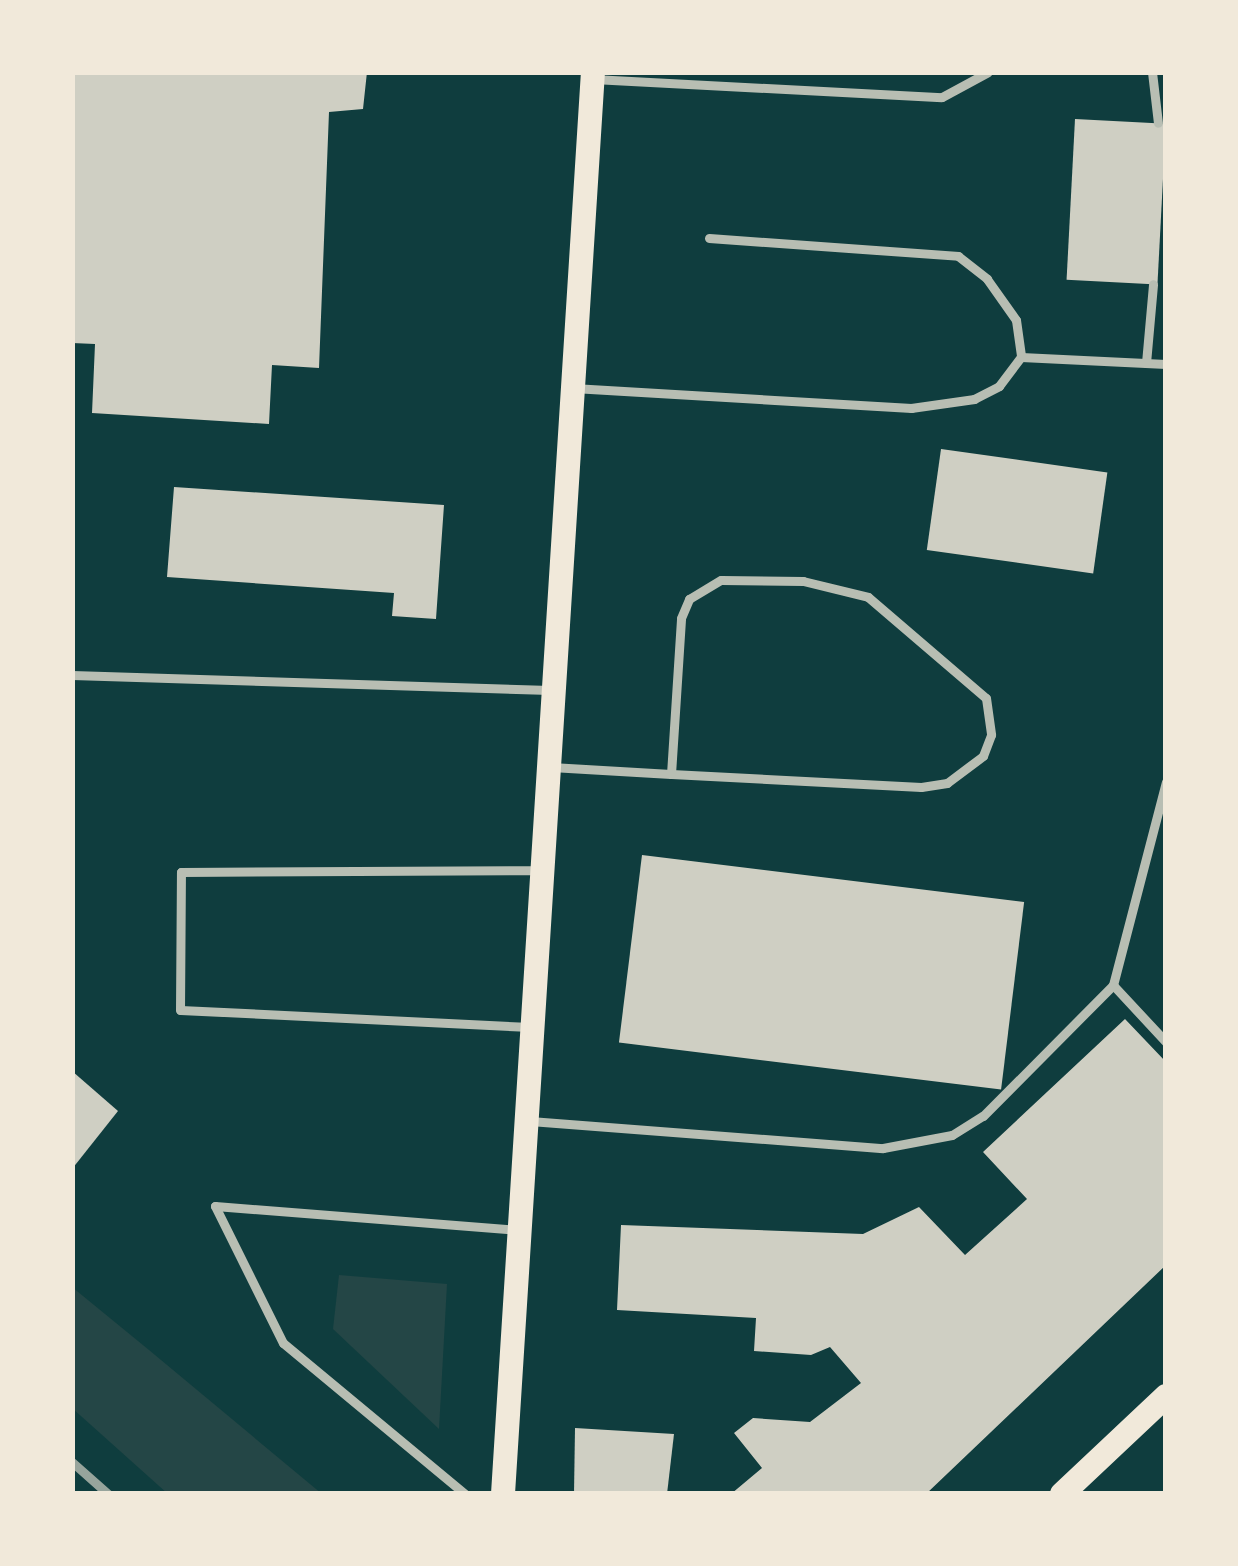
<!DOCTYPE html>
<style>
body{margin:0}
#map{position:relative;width:1238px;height:1566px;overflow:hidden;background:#0f3d3e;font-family:"Asap Condensed",sans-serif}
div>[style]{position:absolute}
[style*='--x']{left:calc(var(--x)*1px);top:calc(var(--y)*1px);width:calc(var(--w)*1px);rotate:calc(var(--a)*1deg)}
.green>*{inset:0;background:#244646}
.building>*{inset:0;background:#cfcfc3;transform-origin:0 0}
.service>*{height:9px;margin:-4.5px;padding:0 4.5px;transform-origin:4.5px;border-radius:4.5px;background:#b8beb3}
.secondary>*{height:24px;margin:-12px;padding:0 12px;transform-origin:12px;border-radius:12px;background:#f1e9da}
.rail>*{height:9px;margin:-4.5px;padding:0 4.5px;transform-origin:4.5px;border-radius:4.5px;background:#97a49c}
span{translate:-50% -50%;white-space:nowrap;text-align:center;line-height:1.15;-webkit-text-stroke:9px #f1e9da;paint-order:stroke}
.frame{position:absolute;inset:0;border:75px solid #f1e9da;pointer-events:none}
</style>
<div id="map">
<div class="green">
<div style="clip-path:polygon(339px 1275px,447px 1284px,439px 1429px,333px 1329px)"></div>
<div style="clip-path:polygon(72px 1287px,149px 1350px,322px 1494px,168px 1494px,72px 1408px)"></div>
</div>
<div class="building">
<div style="clip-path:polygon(72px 72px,367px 72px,363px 109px,329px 112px,319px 368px,272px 365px,269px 424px,92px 413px,95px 344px,72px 343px)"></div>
<div style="left:1075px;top:119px;width:91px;height:161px;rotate:3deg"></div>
<div style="left:941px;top:449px;width:168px;height:102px;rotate:8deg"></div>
<div style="clip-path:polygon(174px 487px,444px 505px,436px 619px,392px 616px,394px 593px,167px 577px)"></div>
<div style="left:642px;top:855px;width:385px;height:189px;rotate:7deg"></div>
<div style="clip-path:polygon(1125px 1019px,1166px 1062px,1166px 1265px,926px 1494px,731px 1494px,762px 1468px,734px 1433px,753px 1418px,810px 1422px,861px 1383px,830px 1347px,811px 1355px,754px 1351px,756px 1318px,617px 1310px,621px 1225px,863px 1234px,919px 1207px,965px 1255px,1027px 1199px,983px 1152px)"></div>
<div style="clip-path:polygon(72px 1071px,118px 1111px,72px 1169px)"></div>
<div style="clip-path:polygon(575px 1428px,674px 1434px,667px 1494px,574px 1494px)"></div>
</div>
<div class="service">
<div style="--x:1152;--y:72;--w:51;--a:83.3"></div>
<div style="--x:593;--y:79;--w:349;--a:3"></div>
<div style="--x:942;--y:97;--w:52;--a:-28.5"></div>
<div style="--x:709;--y:238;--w:250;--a:4.1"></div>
<div style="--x:958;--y:256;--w:37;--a:38"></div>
<div style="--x:987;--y:279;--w:50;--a:54.7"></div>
<div style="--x:1016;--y:320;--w:37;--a:82"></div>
<div style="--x:1146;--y:363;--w:79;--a:-84.9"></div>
<div style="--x:573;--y:388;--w:339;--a:3.4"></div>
<div style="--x:911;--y:408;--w:64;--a:-8.1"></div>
<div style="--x:974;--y:399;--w:28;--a:-27"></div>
<div style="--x:999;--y:386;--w:36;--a:-53"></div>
<div style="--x:1021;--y:357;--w:145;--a:2.8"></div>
<div style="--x:721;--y:580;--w:82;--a:0.7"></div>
<div style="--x:803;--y:581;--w:67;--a:13.8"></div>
<div style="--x:868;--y:597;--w:155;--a:40.6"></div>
<div style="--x:986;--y:698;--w:37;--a:82"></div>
<div style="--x:991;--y:735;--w:22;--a:111"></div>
<div style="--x:983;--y:756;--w:45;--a:143.1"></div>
<div style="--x:947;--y:783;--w:26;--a:171"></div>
<div style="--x:921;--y:787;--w:250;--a:-177"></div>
<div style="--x:671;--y:774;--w:156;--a:-86.3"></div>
<div style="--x:681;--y:618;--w:21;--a:-67"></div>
<div style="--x:689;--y:599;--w:37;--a:-31"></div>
<div style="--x:72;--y:675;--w:478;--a:1.8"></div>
<div style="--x:551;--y:767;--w:120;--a:3.3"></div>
<div style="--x:1113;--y:985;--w:78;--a:47.1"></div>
<div style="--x:530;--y:1027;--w:350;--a:-177.2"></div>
<div style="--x:180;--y:1010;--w:138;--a:-89.6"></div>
<div style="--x:181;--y:872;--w:357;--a:-0.3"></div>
<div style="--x:530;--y:1121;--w:354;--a:4.4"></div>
<div style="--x:883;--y:1148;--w:70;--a:-10.7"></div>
<div style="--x:952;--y:1135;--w:36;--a:-32"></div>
<div style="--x:983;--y:1116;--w:185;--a:-45.2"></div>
<div style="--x:1113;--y:985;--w:210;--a:-75.4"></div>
<div style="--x:465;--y:1494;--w:236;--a:-140.3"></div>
<div style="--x:283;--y:1343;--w:153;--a:-116.4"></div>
<div style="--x:215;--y:1206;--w:304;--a:4.5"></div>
</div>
<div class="secondary">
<div style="--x:503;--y:1494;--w:1425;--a:-86.38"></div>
<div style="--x:1062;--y:1494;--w:143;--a:-43.3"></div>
</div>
<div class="rail">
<div style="--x:72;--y:1462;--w:48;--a:41.6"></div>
</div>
<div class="frame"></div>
</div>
